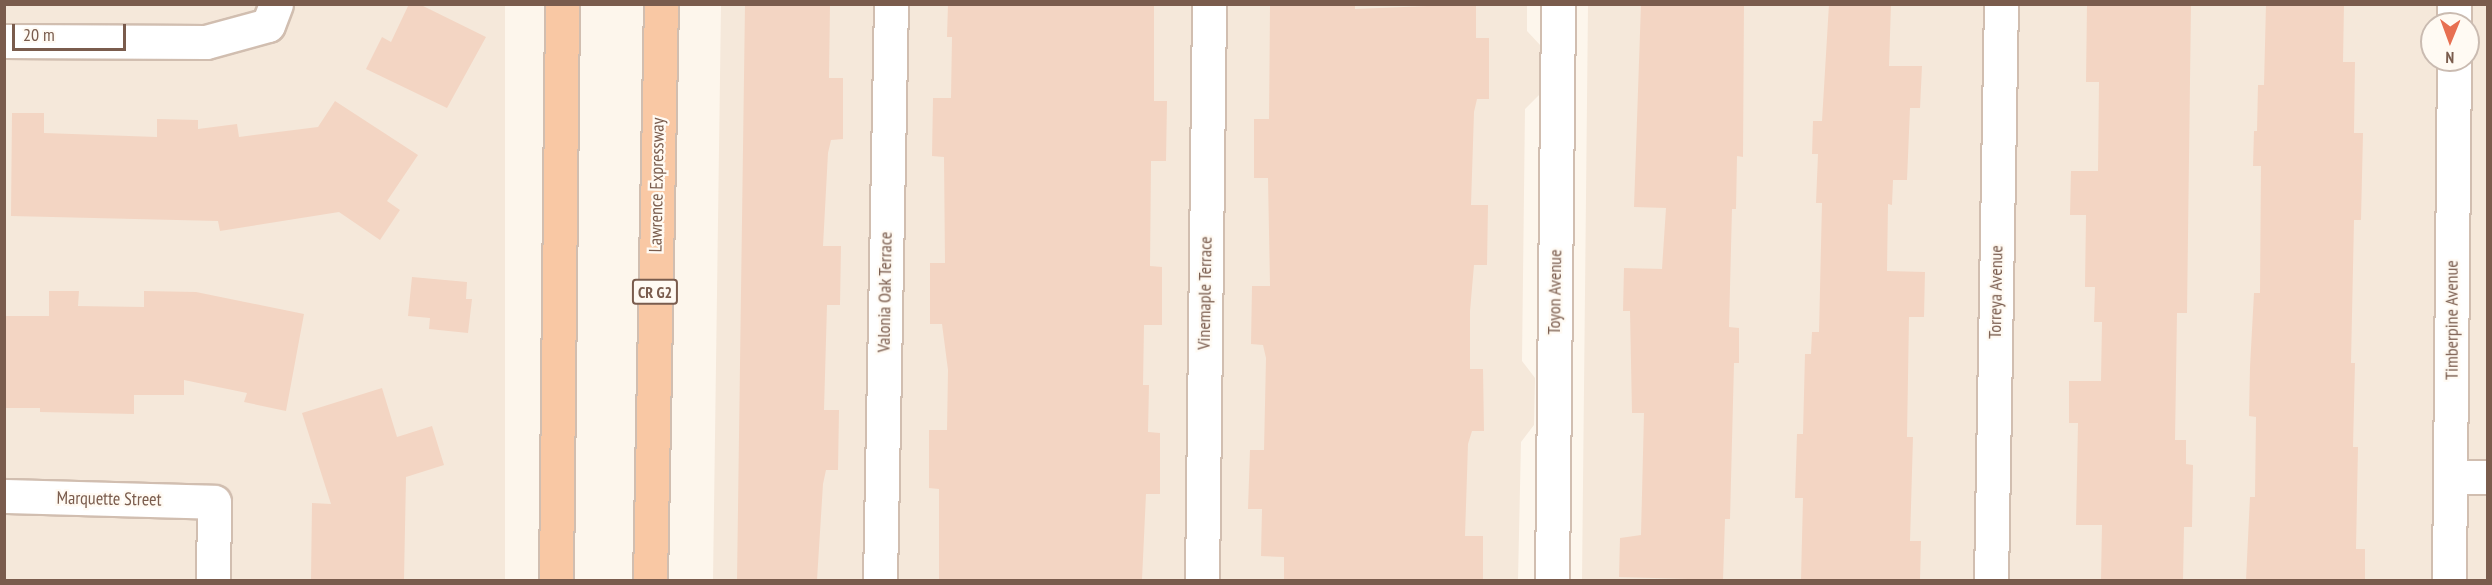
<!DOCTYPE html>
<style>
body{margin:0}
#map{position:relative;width:2492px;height:585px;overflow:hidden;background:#fdf6ec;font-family:"PT Sans Narrow",sans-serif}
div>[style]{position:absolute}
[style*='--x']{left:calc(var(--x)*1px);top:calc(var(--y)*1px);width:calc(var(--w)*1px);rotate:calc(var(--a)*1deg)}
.residential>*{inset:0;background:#f5e8da;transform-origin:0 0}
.building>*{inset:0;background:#f3d5c3}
.roads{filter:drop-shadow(2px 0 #d1beb0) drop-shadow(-2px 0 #d1beb0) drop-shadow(0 2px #d1beb0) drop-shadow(0 -2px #d1beb0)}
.minor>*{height:33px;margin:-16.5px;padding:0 16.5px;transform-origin:16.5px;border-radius:16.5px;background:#fff}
.trunk>*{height:33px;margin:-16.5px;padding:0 16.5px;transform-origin:16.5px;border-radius:16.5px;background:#f9c8a4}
span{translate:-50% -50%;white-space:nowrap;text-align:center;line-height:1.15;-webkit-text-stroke:4.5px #fffaf3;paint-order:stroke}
.shield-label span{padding:2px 4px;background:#fffaf3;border:2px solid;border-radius:4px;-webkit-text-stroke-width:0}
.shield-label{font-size:16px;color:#7a5c4d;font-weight:700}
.street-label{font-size:18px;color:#7a5c4d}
.frame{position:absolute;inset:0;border:6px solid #7a5c4d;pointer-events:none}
.north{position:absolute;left:2420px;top:12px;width:60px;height:60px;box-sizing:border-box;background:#fffaf3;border:2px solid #cabbb1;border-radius:50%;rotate:181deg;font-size:16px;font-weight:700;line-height:24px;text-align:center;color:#7a5c4d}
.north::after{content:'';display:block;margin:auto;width:21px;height:27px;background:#e76f51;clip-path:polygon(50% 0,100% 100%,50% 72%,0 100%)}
.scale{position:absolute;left:12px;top:24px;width:114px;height:27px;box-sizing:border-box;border:3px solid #7a5c4d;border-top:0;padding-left:8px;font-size:18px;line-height:21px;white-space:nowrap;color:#7a5c4d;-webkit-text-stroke:4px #fffaf3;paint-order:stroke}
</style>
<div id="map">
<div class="residential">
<div style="left:4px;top:5px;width:501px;height:575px"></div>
<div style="clip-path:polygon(721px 5px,1527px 5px,1527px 31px,1541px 46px,1540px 94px,1525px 109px,1522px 361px,1535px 378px,1534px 425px,1521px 442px,1518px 580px,713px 580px)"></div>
<div style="clip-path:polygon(evenodd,1588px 5px,2487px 5px,2487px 580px,1582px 580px,1588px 5px,2432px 24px,2468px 24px,2468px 60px,2432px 60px,2432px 24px)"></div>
</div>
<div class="building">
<div style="clip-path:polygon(409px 4px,419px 4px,486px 37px,447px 108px,366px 69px,382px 37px,391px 42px)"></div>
<div style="clip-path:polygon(745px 4px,830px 4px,829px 78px,843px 78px,843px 139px,831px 140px,828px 153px,823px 246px,841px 246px,840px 305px,827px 305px,824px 410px,839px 410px,838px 470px,826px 470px,823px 484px,817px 580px,737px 580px)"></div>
<div style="clip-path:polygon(948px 4px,1154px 4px,1154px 101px,1167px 101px,1166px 161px,1151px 161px,1150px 266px,1162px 267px,1162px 325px,1144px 325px,1143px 385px,1149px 385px,1148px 432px,1160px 433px,1160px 494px,1146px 494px,1142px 580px,939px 580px,939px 489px,929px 488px,929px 430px,947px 430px,948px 370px,942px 324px,930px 324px,930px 263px,945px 263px,944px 157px,932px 156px,933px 98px,951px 98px,952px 37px,947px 37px)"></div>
<div style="clip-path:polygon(1270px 4px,1355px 4px,1355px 9px,1476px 4px,1476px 38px,1489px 38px,1489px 99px,1477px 99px,1474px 112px,1471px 205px,1488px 205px,1487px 265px,1474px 265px,1470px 311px,1470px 369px,1483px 369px,1484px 431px,1472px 431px,1468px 444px,1465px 536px,1483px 536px,1483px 580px,1284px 580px,1284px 557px,1261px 556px,1262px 509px,1248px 509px,1250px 450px,1264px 450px,1266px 358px,1263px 345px,1251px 344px,1252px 286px,1270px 286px,1268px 178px,1254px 178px,1254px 119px,1269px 119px)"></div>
<div style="clip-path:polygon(1641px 4px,1744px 4px,1743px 157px,1737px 156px,1736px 209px,1732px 209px,1729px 327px,1739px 328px,1739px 363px,1734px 363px,1730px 519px,1725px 519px,1723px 580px,1619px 577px,1620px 538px,1641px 535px,1644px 413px,1632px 413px,1630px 311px,1623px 311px,1624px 268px,1662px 269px,1666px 208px,1634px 207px)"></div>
<div style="clip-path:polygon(1829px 4px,1891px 4px,1889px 66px,1922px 66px,1920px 108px,1910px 108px,1907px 180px,1893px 180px,1892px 205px,1888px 204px,1887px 271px,1925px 272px,1924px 317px,1909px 317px,1907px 437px,1913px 437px,1910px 541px,1921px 541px,1920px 580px,1801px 580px,1803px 498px,1795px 498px,1797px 434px,1803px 434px,1805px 354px,1811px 354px,1812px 332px,1819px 332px,1822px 203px,1816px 203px,1818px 154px,1812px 154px,1813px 121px,1822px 121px)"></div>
<div style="clip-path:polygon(2087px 4px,2191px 4px,2187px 313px,2177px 313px,2175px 440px,2186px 440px,2186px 464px,2193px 465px,2192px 527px,2184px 527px,2183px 580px,2101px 580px,2102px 525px,2076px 525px,2078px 423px,2069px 423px,2069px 381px,2101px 381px,2102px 322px,2094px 322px,2095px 287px,2085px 287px,2086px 215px,2070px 215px,2071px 171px,2098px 171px,2099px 82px,2086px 82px)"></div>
<div style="clip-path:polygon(2266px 4px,2344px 4px,2343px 62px,2355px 62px,2354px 133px,2363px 133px,2361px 220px,2354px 220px,2351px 363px,2355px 363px,2353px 447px,2358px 447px,2356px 549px,2365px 549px,2365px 580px,2246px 580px,2250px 497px,2255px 497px,2256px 417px,2249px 416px,2250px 367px,2254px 293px,2260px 293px,2261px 166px,2253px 166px,2254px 131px,2257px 131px,2258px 85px,2264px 85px)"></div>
<div style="clip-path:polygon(335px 101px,418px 155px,387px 201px,400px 210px,380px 240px,339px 212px,220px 231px,218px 221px,11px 216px,12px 113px,44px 113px,44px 133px,157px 137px,157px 119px,198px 120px,198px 129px,237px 124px,239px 137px,318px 127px)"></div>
<div style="clip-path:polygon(412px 277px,467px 282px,466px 299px,472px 299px,468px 333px,429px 329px,430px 318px,408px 316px)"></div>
<div style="clip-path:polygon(49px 291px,79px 291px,78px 306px,144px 307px,144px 291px,196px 292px,304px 314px,286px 411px,244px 402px,247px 393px,184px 380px,184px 395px,134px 395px,134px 414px,40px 412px,40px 408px,4px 408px,4px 316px,49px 316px)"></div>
<div style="clip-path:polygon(382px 388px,397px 437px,432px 426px,444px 465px,406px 477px,404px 580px,311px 580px,312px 503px,331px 504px,302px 413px)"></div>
</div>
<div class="roads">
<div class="minor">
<div style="--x:2454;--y:24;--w:20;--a:-90"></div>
<div style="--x:4;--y:41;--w:202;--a:0.3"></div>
<div style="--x:206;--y:42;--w:64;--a:-15.3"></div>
<div style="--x:268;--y:25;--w:22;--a:-69"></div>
<div style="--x:2451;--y:476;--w:37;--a:2"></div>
<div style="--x:4;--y:496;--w:210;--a:1.6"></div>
<div style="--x:214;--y:502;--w:78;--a:90.7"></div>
<div style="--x:880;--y:580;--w:576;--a:-88.91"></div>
<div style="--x:1202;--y:580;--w:576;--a:-89.3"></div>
<div style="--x:1552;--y:580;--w:576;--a:-89.4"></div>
<div style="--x:1991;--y:580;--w:576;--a:-89.01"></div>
<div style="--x:2449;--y:580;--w:520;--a:-89.45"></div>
</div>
<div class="trunk">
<div style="--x:556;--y:580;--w:576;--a:-89.4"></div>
<div style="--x:650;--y:580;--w:576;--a:-88.91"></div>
</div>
</div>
<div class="shield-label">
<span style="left:655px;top:292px">CR G2</span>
</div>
<div class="street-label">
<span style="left:657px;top:185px;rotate:-89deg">Lawrence Expressway</span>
<span style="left:885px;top:292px;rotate:-89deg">Valonia Oak Terrace</span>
<span style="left:1555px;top:292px;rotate:-89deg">Toyon Avenue</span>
<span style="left:1996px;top:292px;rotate:-89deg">Torreya Avenue</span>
<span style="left:1205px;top:293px;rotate:-89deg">Vinemaple Terrace</span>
<span style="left:2452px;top:320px;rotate:-90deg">Timberpine Avenue</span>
<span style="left:109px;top:499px;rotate:1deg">Marquette Street</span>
</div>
<div class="frame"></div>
<div class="north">N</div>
<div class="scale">20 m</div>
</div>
